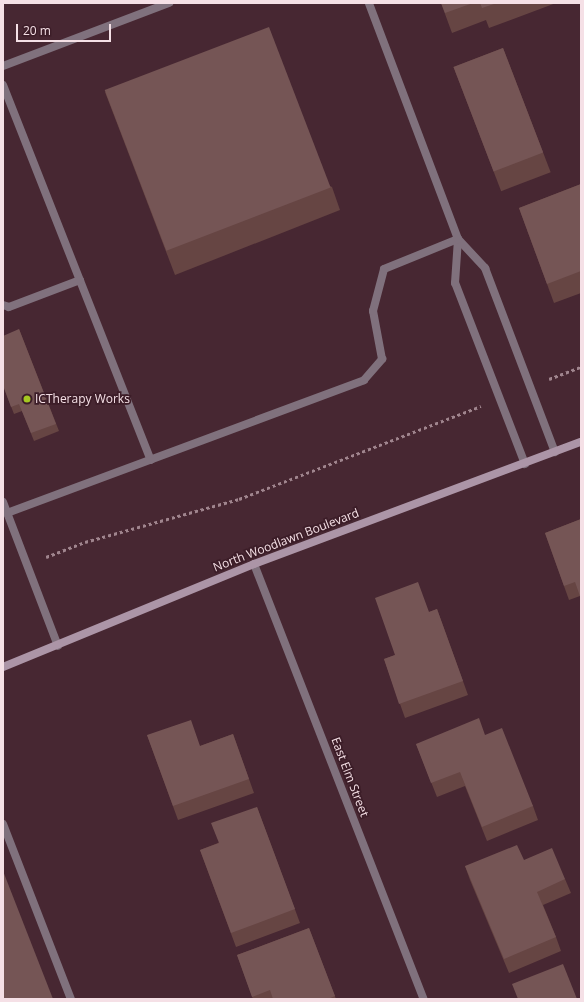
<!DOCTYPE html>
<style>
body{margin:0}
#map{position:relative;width:584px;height:1002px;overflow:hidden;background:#472732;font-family:"Open Sans",sans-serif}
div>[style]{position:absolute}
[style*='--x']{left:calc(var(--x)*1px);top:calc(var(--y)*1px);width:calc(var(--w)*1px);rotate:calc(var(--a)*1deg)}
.path>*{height:2.5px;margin-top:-1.25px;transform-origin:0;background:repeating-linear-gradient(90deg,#a0858e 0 3px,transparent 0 6px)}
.lane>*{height:8px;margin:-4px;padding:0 4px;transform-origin:4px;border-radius:4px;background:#80717d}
.street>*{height:8px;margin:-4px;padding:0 4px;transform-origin:4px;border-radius:4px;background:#80717d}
.secondary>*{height:8px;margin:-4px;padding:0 4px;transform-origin:4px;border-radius:4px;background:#ac95a7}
.wall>*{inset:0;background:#664543;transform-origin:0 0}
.building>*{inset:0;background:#755555;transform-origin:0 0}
.dots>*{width:11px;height:11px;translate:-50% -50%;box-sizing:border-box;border:2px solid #3c1d28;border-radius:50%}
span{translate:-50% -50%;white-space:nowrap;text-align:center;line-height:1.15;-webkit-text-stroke:3.5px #3c1d28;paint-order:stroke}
.poi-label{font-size:12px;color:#f5e0e6}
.left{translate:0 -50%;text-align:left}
.street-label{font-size:12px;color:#f5e0e6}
.frame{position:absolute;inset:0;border:4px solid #f5e0e6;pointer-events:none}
.scale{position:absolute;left:16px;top:24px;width:95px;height:18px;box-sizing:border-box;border:2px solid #f5e0e6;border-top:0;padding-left:5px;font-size:12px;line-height:14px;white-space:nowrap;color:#f5e0e6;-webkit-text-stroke:3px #3c1d28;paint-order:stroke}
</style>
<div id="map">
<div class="path">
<div style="--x:549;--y:379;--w:34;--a:-21"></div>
<div style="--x:46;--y:557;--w:42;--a:-21"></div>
<div style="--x:85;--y:542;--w:160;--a:-15.6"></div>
<div style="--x:239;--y:499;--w:259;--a:-21"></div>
</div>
<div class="lane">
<div style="--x:3;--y:66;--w:178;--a:-20.8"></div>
<div style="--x:3;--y:85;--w:403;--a:68.5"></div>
<div style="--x:3;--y:305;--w:6;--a:18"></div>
<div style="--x:9;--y:307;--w:76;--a:-20.8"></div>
<div style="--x:525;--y:464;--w:194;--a:-111.1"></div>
<div style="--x:455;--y:283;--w:44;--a:-86.1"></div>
<div style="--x:458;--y:239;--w:40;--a:47"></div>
<div style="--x:485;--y:268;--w:197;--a:69.2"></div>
<div style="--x:3;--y:502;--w:154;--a:69.1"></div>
<div style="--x:7;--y:513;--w:381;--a:-20.4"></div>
<div style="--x:364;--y:380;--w:28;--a:-49"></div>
<div style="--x:382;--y:359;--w:49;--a:-100.6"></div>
<div style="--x:373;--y:311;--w:43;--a:-75.3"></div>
<div style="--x:384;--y:269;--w:80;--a:-22.1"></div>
<div style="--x:458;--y:239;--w:252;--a:-110.7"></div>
<div style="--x:3;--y:824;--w:188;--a:68.8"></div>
</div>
<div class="street">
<div style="--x:254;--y:564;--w:467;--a:68.7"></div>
</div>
<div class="secondary">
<div style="--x:3;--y:667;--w:271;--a:-22.3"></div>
<div style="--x:254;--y:564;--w:349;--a:-20.5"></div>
</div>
<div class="wall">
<div style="clip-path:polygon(441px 3px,556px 3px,489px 28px,486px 20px,452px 33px)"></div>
<div style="left:503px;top:48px;width:133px;height:53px;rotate:69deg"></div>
<div style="clip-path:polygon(105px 92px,332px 187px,340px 210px,175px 275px)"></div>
<div style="clip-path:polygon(581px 184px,581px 293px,554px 303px,519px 208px)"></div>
<div style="clip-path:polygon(19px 329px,59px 431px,34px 441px,22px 411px,14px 414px,3px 386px)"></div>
<div style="clip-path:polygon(581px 519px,580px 596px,569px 600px,545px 533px)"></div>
<div style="clip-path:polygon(437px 609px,468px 695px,405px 718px,384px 659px,395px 655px,429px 612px)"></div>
<div style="clip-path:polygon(233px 734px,254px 793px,178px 820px,147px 735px,200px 746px)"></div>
<div style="clip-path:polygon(485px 735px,533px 806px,538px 820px,487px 841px,465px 786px,437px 797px,416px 744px)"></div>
<div style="clip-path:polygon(257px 807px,300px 923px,236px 947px,200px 850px,218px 843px)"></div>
<div style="clip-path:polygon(524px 860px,565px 879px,571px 893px,543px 905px,556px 937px,561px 951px,509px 973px,470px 880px,465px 866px)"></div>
<div style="clip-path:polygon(309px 928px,336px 999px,253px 999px,237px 955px)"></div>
</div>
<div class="building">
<div style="clip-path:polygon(441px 3px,473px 3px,445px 13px)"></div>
<div style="clip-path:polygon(480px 3px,497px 3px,482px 8px)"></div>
<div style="left:269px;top:27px;width:172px;height:176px;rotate:69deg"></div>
<div style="left:503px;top:48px;width:112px;height:53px;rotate:69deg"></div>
<div style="clip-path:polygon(581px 184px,581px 271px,547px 284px,519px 208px)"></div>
<div style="clip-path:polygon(19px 329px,56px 424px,31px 433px,19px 404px,11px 407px,3px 385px,3px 336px)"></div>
<div style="clip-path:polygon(581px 519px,581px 599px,575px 582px,564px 586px,545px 533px)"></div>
<div style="clip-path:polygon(418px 582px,429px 612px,437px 609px,463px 681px,399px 704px,384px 659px,395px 655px,375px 598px)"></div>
<div style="clip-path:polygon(479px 718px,485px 735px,502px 728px,533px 806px,482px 827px,460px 772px,431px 783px,416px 744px)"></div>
<div style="clip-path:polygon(191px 720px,200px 746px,233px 734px,249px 779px,173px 806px,147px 735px)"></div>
<div style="clip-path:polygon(257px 807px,295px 909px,231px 933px,200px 850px,219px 843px,211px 823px)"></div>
<div style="clip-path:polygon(517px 845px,524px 860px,552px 848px,565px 879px,537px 892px,556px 937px,504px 959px,465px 866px)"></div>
<div style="clip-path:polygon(3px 871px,53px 999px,3px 999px)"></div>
<div style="clip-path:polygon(309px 928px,335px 996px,328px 999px,273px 999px,270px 990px,252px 997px,237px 955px)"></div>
<div style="clip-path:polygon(563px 964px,577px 999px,518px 999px,512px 984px)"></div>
</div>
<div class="dots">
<div style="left:27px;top:399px;background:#a5c822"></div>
</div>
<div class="poi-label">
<span class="left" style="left:35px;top:399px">ICTherapy Works</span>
</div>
<div class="street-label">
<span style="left:286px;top:540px;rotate:-21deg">North Woodlawn Boulevard</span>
<span style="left:350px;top:777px;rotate:69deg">East Elm Street</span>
</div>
<div class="frame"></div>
<div class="scale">20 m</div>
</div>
